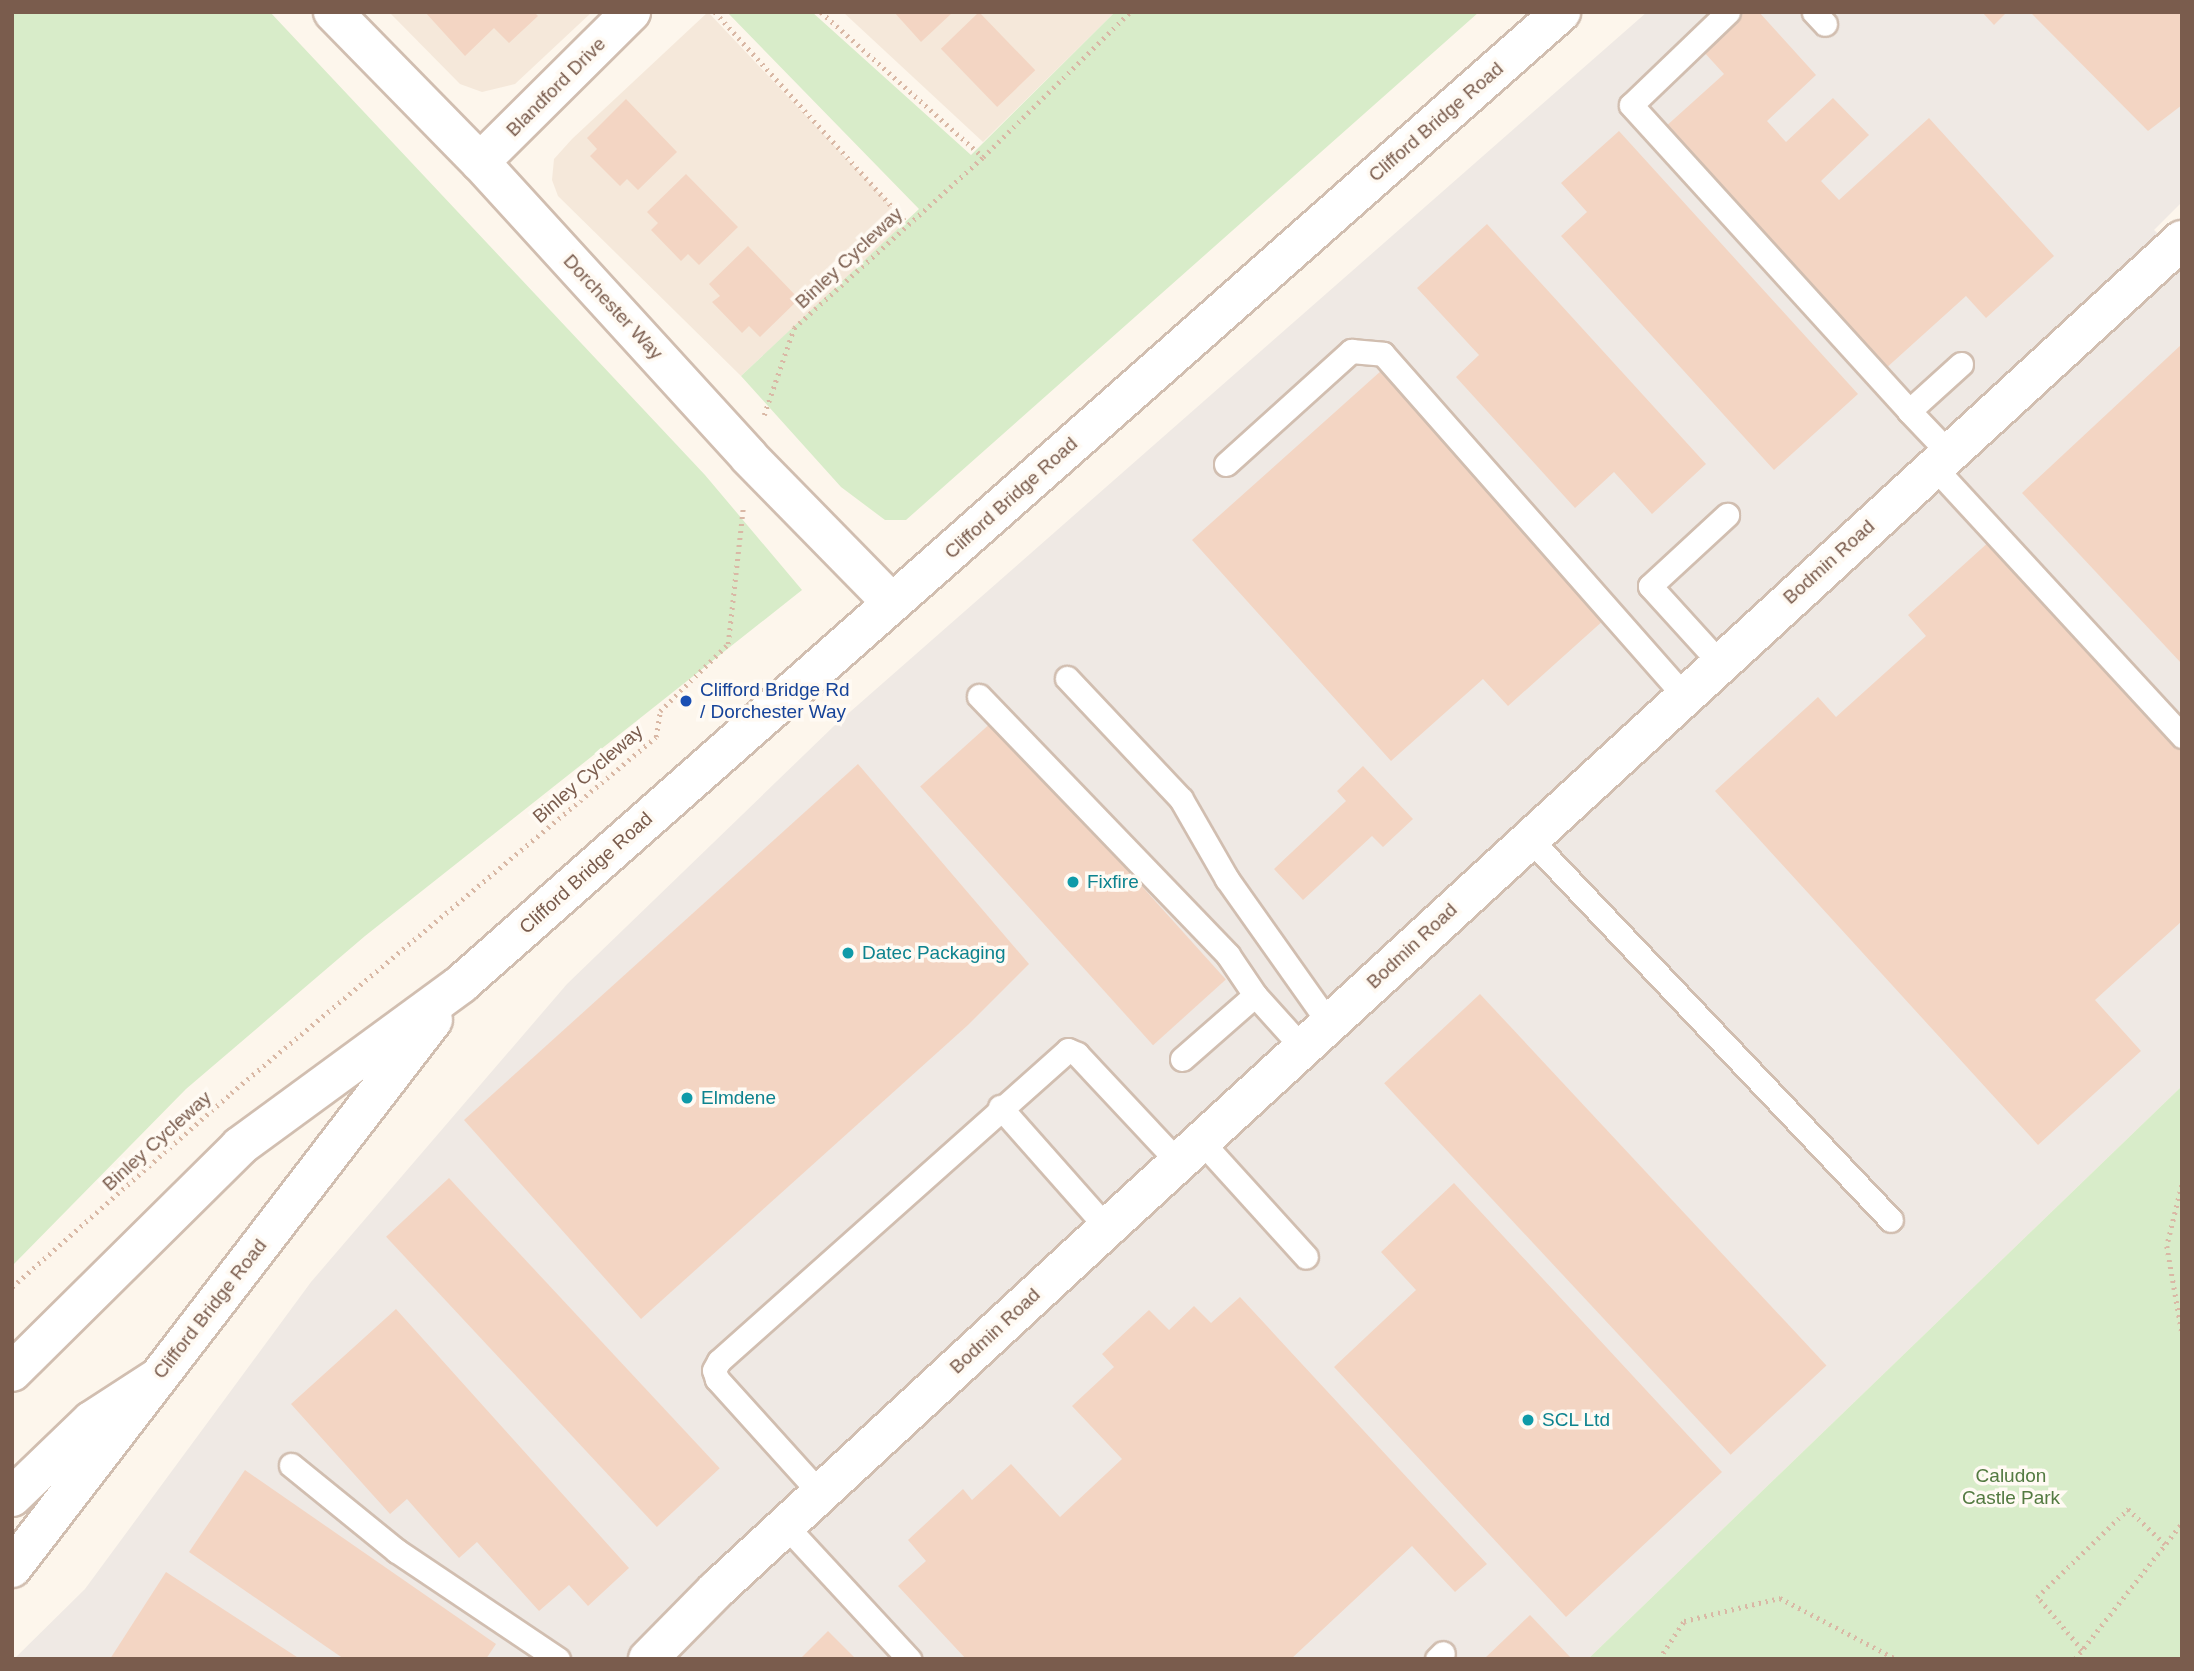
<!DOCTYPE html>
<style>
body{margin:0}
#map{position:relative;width:2194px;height:1671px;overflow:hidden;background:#fdf6ec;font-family:Arial,sans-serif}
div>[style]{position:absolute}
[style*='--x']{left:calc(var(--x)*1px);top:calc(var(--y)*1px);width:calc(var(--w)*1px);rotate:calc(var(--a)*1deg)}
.residential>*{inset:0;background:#f5e8da}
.industrial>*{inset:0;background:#efe9e4}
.green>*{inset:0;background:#d8ecc9}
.building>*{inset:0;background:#f3d5c3;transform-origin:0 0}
.path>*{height:4.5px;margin-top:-2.25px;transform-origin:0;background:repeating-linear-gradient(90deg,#d9b8a5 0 2px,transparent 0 7px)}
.roads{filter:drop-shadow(2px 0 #d1beb0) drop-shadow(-2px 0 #d1beb0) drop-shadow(0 2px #d1beb0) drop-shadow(0 -2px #d1beb0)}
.service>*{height:23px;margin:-11.5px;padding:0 11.5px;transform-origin:11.5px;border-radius:11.5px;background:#fff}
.minor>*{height:38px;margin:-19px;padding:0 19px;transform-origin:19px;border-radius:19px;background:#fff}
.secondary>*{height:38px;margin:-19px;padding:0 19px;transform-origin:19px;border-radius:19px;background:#fff}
.dots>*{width:19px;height:19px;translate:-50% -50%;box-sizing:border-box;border:4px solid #fffaf3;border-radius:50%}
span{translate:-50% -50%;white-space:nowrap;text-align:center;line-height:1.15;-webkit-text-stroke:7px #fffaf3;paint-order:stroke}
.street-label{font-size:19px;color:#7a5c4d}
.transit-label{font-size:19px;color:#164399}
.left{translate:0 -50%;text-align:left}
.culture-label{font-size:19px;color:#0d838f}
.park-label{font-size:19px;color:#537a41}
.frame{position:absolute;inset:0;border:14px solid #7a5c4d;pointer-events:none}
</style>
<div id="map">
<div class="residential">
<div style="clip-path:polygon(389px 12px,592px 12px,515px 84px,482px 92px,460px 84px)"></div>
<div style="clip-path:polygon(708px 12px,906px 222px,741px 376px,558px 196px,552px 180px,554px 159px,572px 139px)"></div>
<div style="clip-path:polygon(843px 12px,1115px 12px,983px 142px)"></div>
</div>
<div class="industrial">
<div style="clip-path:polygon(1647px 12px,2182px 12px,2182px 202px,2154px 230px,2182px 256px,2182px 1086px,1588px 1659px,14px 1659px,85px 1589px,311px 1282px,567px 984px,834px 726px)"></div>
</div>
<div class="green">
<div style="clip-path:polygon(12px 12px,270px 12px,705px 475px,802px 590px,365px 936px,186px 1089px,12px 1266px)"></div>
<div style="clip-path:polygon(727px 12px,812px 12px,971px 155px,1115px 12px,1479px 12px,906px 520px,885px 520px,841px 487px,741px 376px,919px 209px)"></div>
<div style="clip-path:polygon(2182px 1086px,2182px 1659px,1588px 1659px)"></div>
</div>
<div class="building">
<div style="clip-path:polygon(425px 12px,534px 12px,538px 16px,509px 43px,494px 28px,465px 56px)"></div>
<div style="clip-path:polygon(894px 12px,953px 12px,921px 42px)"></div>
<div style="left:979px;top:12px;width:81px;height:53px;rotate:46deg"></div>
<div style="clip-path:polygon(1745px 12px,1759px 12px,1816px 75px,1767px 121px,1786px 142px,1833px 98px,1869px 135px,1821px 181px,1839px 200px,1929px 118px,2054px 256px,1986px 318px,1966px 296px,1884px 370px,1664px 128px,1724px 74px,1703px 51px)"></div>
<div style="clip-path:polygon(1982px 12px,2007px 12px,1994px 25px)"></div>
<div style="clip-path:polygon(2030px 12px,2182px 12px,2182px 105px,2148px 131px)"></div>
<div style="clip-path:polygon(626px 99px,677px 152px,638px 190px,627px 179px,620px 186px,590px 156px,597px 149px,587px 138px)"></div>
<div style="clip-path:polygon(1619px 131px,1858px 394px,1774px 470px,1561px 236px,1587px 212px,1561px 183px)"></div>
<div style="clip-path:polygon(686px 174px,738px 227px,699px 265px,688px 254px,681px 261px,651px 230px,658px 223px,647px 212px)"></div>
<div style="clip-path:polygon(1487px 224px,1706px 464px,1652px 514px,1614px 472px,1575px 508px,1456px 377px,1479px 355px,1417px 288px)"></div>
<div style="clip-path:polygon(748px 246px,799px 299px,760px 337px,749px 326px,742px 333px,712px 302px,720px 296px,709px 284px)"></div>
<div style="clip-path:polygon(2182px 344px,2182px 664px,2022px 493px)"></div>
<div style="clip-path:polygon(1382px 370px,1605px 619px,1508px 706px,1483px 679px,1391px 761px,1192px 540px)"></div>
<div style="clip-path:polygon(1991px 540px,2182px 750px,2182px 921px,2095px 1000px,2141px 1051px,2038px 1145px,1715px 791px,1818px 697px,1836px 717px,1926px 636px,1908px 615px)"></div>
<div style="left:993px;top:721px;width:348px;height:98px;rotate:48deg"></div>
<div style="clip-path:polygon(858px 764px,1029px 964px,968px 1025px,641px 1319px,464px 1120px)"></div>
<div style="clip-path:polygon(1363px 766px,1413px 819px,1383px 847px,1372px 836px,1303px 900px,1274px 869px,1346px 801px,1337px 791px)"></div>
<div style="left:1480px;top:994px;width:508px;height:131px;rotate:47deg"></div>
<div style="left:449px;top:1178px;width:397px;height:86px;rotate:47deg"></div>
<div style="clip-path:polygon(1454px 1183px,1722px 1472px,1566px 1617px,1334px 1367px,1416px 1290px,1381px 1252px)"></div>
<div style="clip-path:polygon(1240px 1297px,1487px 1564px,1455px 1592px,1412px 1546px,1291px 1659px,966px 1659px,898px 1586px,926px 1561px,908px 1540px,963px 1489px,972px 1500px,1011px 1464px,1060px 1517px,1122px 1459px,1072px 1406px,1114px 1367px,1102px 1354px,1149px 1310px,1169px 1330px,1194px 1306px,1211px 1323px)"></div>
<div style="clip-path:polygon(396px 1309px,629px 1568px,588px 1606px,569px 1585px,539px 1611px,477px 1542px,459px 1558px,407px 1499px,390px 1514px,291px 1404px)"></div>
<div style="clip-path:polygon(245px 1470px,496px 1644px,486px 1659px,344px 1659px,189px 1552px)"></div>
<div style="clip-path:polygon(166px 1572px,300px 1659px,110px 1659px)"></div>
<div style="clip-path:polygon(1530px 1615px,1572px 1659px,1484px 1659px)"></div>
<div style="clip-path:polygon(828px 1631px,856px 1659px,800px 1659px)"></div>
</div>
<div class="path">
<div style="--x:715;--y:12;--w:284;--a:47.7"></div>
<div style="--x:821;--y:12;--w:217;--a:41.8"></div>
<div style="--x:764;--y:415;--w:92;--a:-71"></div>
<div style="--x:794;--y:328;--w:255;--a:-42.1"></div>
<div style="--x:983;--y:157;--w:206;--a:-44.6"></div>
<div style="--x:2182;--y:1185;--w:63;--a:103.8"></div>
<div style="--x:2167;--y:1246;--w:88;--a:80.2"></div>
<div style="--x:12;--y:1287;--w:293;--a:-41.5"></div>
<div style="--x:231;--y:1093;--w:554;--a:-39.95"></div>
<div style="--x:656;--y:737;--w:26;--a:-81"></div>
<div style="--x:660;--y:711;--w:95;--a:-44.6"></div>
<div style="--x:728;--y:644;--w:137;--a:-83.7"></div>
<div style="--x:2082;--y:1650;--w:70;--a:-130.3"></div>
<div style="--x:2037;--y:1597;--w:127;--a:-44"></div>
<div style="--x:2128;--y:1509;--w:51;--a:43.4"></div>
<div style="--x:1659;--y:1659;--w:45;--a:-56.7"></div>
<div style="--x:1684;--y:1621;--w:99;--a:-13.5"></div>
<div style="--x:1780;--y:1598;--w:131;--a:27.7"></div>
<div style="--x:2075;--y:1659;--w:173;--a:-51.8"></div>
</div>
<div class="roads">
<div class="service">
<div style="--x:1728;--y:12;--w:134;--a:136.2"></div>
<div style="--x:1631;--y:105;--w:413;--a:47.7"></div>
<div style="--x:1814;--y:12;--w:16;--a:47"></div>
<div style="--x:1949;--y:453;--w:58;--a:-133.6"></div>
<div style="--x:1909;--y:411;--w:70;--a:-42.1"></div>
<div style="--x:1226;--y:464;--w:169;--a:-42.1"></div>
<div style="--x:1351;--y:351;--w:32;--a:5"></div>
<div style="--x:1383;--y:354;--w:455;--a:48.6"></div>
<div style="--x:1934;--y:467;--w:366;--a:47.3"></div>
<div style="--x:1720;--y:663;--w:104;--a:-132.3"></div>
<div style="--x:1650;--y:586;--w:105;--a:-42.7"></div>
<div style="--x:1067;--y:678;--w:166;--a:46.7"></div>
<div style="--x:1181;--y:799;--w:92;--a:60.1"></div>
<div style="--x:1227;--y:879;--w:176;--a:54.7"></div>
<div style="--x:979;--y:696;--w:359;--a:46.1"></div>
<div style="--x:1228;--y:955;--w:48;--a:56"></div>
<div style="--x:1255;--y:995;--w:70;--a:47.9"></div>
<div style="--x:1529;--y:838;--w:526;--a:46.54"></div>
<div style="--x:1182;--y:1059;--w:97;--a:-41.2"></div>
<div style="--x:1000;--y:1107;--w:162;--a:48.5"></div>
<div style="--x:1201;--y:1141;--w:156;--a:47.8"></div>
<div style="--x:291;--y:1465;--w:136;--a:39.1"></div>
<div style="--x:397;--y:1551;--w:194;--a:33.9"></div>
<div style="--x:820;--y:1493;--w:154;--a:-132.1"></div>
<div style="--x:717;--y:1379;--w:9;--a:-108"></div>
<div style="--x:714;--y:1370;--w:10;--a:-61"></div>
<div style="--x:719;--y:1361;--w:467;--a:-41.7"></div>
<div style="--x:1068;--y:1050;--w:10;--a:24"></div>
<div style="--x:1077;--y:1054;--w:148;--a:46.9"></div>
<div style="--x:785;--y:1525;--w:183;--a:47.2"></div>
<div style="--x:1437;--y:1659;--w:8;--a:-45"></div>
</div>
<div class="minor">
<div style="--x:333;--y:12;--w:210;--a:45.6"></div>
<div style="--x:480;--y:162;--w:399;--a:47.6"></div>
<div style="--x:749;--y:457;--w:204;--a:45.6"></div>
<div style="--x:480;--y:162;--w:213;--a:-44.8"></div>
<div style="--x:12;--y:1497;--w:110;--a:-43.9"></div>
<div style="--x:91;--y:1421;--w:75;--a:-33.1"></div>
<div style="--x:648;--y:1659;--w:97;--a:-45.4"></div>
<div style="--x:716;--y:1590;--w:533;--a:-42.79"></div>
<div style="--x:1107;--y:1228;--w:1460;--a:-42.59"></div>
</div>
<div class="secondary">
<div style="--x:12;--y:1372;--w:321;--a:-44.7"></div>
<div style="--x:240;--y:1146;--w:274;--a:-36.2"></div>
<div style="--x:461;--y:984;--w:1468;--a:-41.46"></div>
<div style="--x:12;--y:1568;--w:691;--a:-52.47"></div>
</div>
</div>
<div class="dots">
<div style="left:686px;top:701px;background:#1a4fb4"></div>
<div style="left:1073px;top:882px;background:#0f9aa8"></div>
<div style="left:848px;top:953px;background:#0f9aa8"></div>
<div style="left:687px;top:1098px;background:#0f9aa8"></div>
<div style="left:1528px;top:1420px;background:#0f9aa8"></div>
</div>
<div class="street-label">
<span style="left:556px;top:87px;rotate:-45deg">Blandford Drive</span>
<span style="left:1436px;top:122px;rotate:-41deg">Clifford Bridge Road</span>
<span style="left:849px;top:258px;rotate:-43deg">Binley Cycleway</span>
<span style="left:613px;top:307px;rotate:47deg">Dorchester Way</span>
<span style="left:1011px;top:498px;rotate:-42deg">Clifford Bridge Road</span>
<span style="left:1829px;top:562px;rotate:-42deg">Bodmin Road</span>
<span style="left:588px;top:774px;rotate:-41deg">Binley Cycleway</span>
<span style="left:586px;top:873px;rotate:-42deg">Clifford Bridge Road</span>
<span style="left:1412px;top:946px;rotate:-43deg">Bodmin Road</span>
<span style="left:157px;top:1141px;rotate:-42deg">Binley Cycleway</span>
<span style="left:210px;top:1309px;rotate:-52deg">Clifford Bridge Road</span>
<span style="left:995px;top:1331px;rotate:-43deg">Bodmin Road</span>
</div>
<div class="transit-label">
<span class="left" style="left:700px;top:701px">Clifford Bridge Rd<br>/ Dorchester Way</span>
</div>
<div class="culture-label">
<span class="left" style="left:1087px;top:882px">Fixfire</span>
<span class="left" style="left:862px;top:953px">Datec Packaging</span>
<span class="left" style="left:701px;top:1098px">Elmdene</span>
<span class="left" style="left:1542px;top:1420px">SCL Ltd</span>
</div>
<div class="park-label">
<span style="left:2011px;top:1487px">Caludon<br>Castle Park</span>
</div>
<div class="frame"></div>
</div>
